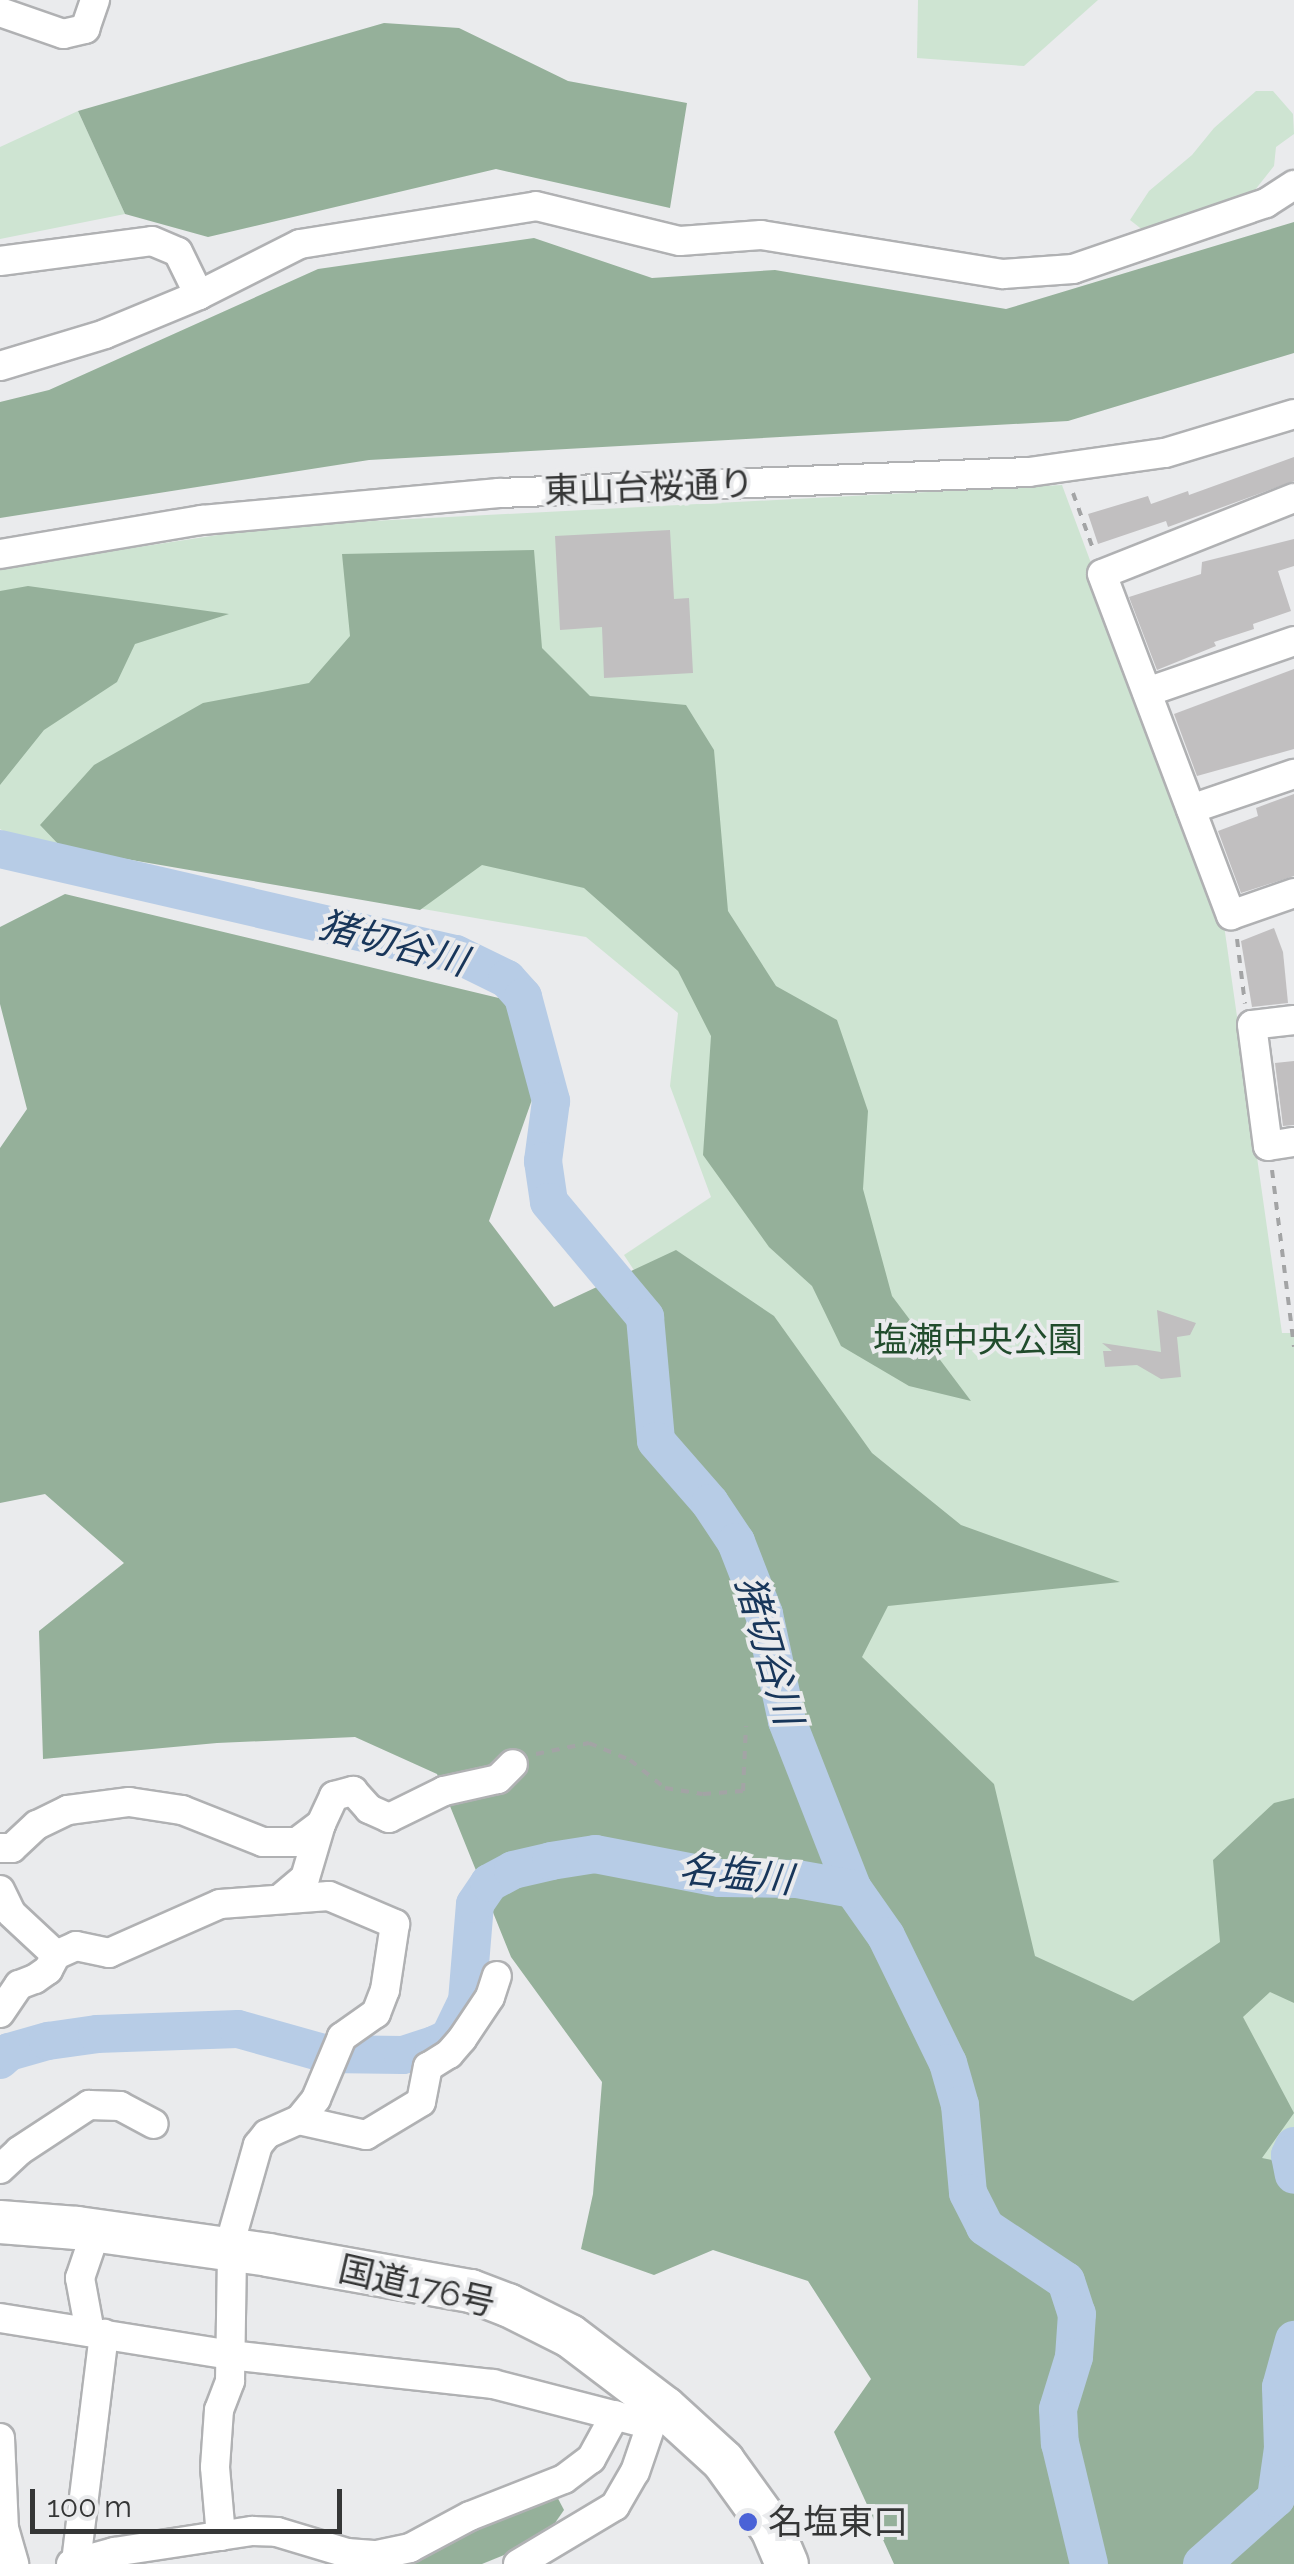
<!DOCTYPE html>
<meta charset="utf-8">
<style>
body{margin:0}
#map{position:relative;width:1294px;height:2564px;overflow:hidden;background:#eaebed;font-family:Raleway,"Noto Sans JP",sans-serif}
div>[style]{position:absolute}
[style*='--x']{left:calc(var(--x)*1px);top:calc(var(--y)*1px);width:calc(var(--w)*1px);rotate:calc(var(--a)*1deg)}
.green>*{inset:0;background:#cee4d2}
.forest>*{inset:0;background:#95b09a}
.river>*{height:38px;margin:-19px;padding:0 19px;transform-origin:19px;border-radius:19px;background:#b7cce6}
.building>*{inset:0;background:#c1bfc0}
.path>*{height:4px;margin-top:-2px;transform-origin:0;background:repeating-linear-gradient(90deg,#a3a4a5 0 8px,transparent 0 16px)}
.roads{filter:drop-shadow(2px 0 #b0b1b3) drop-shadow(-2px 0 #b0b1b3) drop-shadow(0 2px #b0b1b3) drop-shadow(0 -2px #b0b1b3)}
.minor>*{height:28px;margin:-14px;padding:0 14px;transform-origin:14px;border-radius:14px;background:#fff}
.highway>*{height:42px;margin:-21px;padding:0 21px;transform-origin:21px;border-radius:21px;background:#fff}
.dots>*{width:28px;height:28px;translate:-50% -50%;box-sizing:border-box;border:5px solid #eaebed;border-radius:50%}
span{translate:-50% -50%;white-space:nowrap;text-align:center;line-height:1.15;-webkit-text-stroke:8px #eaebed;paint-order:stroke}
.street-label{font-size:35px;color:#353636}
.park-label{font-size:35px;color:#214c2c}
.poi-label{font-size:35px;color:#353636}
.left{translate:0 -50%;text-align:left}
.water-label{font-size:38px;color:#18365a;font-style:italic}
.scale{position:absolute;left:30px;top:2489px;width:312px;height:45px;box-sizing:border-box;border:5px solid #353636;border-top:0;padding-left:12px;font-size:30px;line-height:35px;white-space:nowrap;color:#353636;-webkit-text-stroke:8px #eaebed;paint-order:stroke}
</style>
<div id="map">
<div class="green">
<div style="clip-path:polygon(918px 0,1098px 0,1024px 66px,917px 58px)"></div>
<div style="clip-path:polygon(1256px 91px,1273px 91px,1293px 114px,1294px 134px,1276px 147px,1274px 166px,1251px 195px,1144px 231px,1130px 220px,1149px 191px,1192px 155px,1214px 128px)"></div>
<div style="clip-path:polygon(78px 111px,125px 214px,0 239px,0 147px)"></div>
<div style="clip-path:polygon(1062px 485px,1223px 918px,1282px 1333px,1294px 1333px,1294px 2564px,666px 1319px,624px 1255px,711px 1197px,670px 1086px,678px 1013px,586px 937px,17px 839px,0 829px,0 568px,278px 526px)"></div>
</div>
<div class="forest">
<div style="clip-path:polygon(384px 23px,459px 28px,568px 81px,687px 103px,670px 208px,496px 169px,208px 237px,125px 214px,78px 111px)"></div>
<div style="clip-path:polygon(1294px 222px,1294px 353px,1068px 421px,369px 460px,0 518px,0 402px,49px 390px,318px 269px,534px 238px,652px 278px,775px 270px,1006px 309px)"></div>
<div style="clip-path:polygon(534px 550px,542px 648px,590px 696px,686px 705px,714px 750px,728px 911px,776px 986px,837px 1020px,868px 1111px,863px 1189px,892px 1296px,971px 1401px,909px 1386px,841px 1346px,812px 1286px,769px 1247px,703px 1155px,711px 1036px,678px 971px,584px 888px,482px 865px,420px 910px,62px 848px,40px 825px,94px 765px,203px 703px,309px 683px,350px 636px,342px 554px)"></div>
<div style="clip-path:polygon(28px 586px,229px 614px,135px 644px,117px 682px,44px 730px,0 785px,0 591px)"></div>
<div style="clip-path:polygon(65px 894px,507px 1000px,534px 1094px,489px 1221px,554px 1307px,676px 1250px,774px 1316px,872px 1453px,961px 1525px,1120px 1582px,888px 1606px,862px 1657px,994px 1784px,1035px 1956px,1133px 2001px,1220px 1942px,1213px 1860px,1274px 1803px,1294px 1798px,1294px 2003px,1270px 1992px,1243px 2017px,1294px 2113px,1262px 2158px,1294px 2164px,1294px 2564px,894px 2564px,834px 2432px,871px 2379px,808px 2281px,713px 2250px,654px 2275px,581px 2249px,593px 2194px,602px 2082px,511px 1957px,437px 1774px,355px 1737px,217px 1743px,43px 1759px,39px 1631px,124px 1563px,45px 1494px,0 1503px,0 1148px,27px 1109px,0 1004px,0 927px)"></div>
<div style="clip-path:polygon(553px 2489px,564px 2510px,555px 2523px,509px 2553px,482px 2564px,361px 2564px)"></div>
</div>
<div class="river">
<div style="--x:0;--y:849;--w:468;--a:13"></div>
<div style="--x:456;--y:954;--w:57;--a:26.1"></div>
<div style="--x:507;--y:979;--w:24;--a:48"></div>
<div style="--x:523;--y:997;--w:108;--a:74.9"></div>
<div style="--x:551;--y:1101;--w:61;--a:97.6"></div>
<div style="--x:543;--y:1161;--w:41;--a:81.7"></div>
<div style="--x:549;--y:1202;--w:150;--a:50.1"></div>
<div style="--x:645;--y:1317;--w:124;--a:84.9"></div>
<div style="--x:656;--y:1441;--w:82;--a:48.9"></div>
<div style="--x:710;--y:1503;--w:47;--a:56.3"></div>
<div style="--x:736;--y:1542;--w:77;--a:68.7"></div>
<div style="--x:764;--y:1614;--w:109;--a:77.9"></div>
<div style="--x:787;--y:1721;--w:180;--a:68.6"></div>
<div style="--x:853;--y:1889;--w:57;--a:54.9"></div>
<div style="--x:886;--y:1936;--w:141;--a:64"></div>
<div style="--x:948;--y:2063;--w:44;--a:74.1"></div>
<div style="--x:960;--y:2105;--w:88;--a:84.8"></div>
<div style="--x:968;--y:2193;--w:38;--a:63"></div>
<div style="--x:985;--y:2227;--w:97;--a:33.7"></div>
<div style="--x:1066;--y:2281;--w:35;--a:72"></div>
<div style="--x:1077;--y:2314;--w:43;--a:94"></div>
<div style="--x:1074;--y:2357;--w:54;--a:107.1"></div>
<div style="--x:1058;--y:2409;--w:34;--a:87"></div>
<div style="--x:1060;--y:2443;--w:124;--a:76.5"></div>
<div style="--x:0;--y:2060;--w:12;--a:-42"></div>
<div style="--x:9;--y:2052;--w:41;--a:-15.8"></div>
<div style="--x:48;--y:2041;--w:49;--a:-8.1"></div>
<div style="--x:97;--y:2034;--w:141;--a:-2"></div>
<div style="--x:238;--y:2029;--w:92;--a:15.7"></div>
<div style="--x:327;--y:2054;--w:76;--a:0.8"></div>
<div style="--x:403;--y:2055;--w:33;--a:-18"></div>
<div style="--x:434;--y:2045;--w:17;--a:-25"></div>
<div style="--x:449;--y:2038;--w:41;--a:-64.1"></div>
<div style="--x:467;--y:2001;--w:97;--a:-85.3"></div>
<div style="--x:475;--y:1904;--w:25;--a:-56"></div>
<div style="--x:489;--y:1883;--w:27;--a:-28"></div>
<div style="--x:513;--y:1870;--w:39;--a:-13"></div>
<div style="--x:551;--y:1861;--w:45;--a:-9"></div>
<div style="--x:595;--y:1854;--w:127;--a:10.9"></div>
<div style="--x:720;--y:1878;--w:77;--a:0.7"></div>
<div style="--x:797;--y:1879;--w:57;--a:10.1"></div>
<div style="--x:1294;--y:2146;--w:10;--a:114"></div>
<div style="--x:1290;--y:2155;--w:20;--a:79"></div>
<div style="--x:1202;--y:2564;--w:99;--a:-41.7"></div>
<div style="--x:1276;--y:2498;--w:50;--a:-82"></div>
<div style="--x:1283;--y:2448;--w:61;--a:-91.9"></div>
<div style="--x:1281;--y:2387;--w:49;--a:-74.5"></div>
</div>
<div class="building">
<div style="clip-path:polygon(1294px 457px,1294px 481px,1168px 527px,1166px 521px,1098px 544px,1088px 514px,1148px 496px,1151px 504px,1188px 491px,1189px 495px)"></div>
<div style="clip-path:polygon(670px 530px,674px 599px,689px 598px,693px 673px,604px 678px,602px 627px,560px 630px,555px 536px)"></div>
<div style="clip-path:polygon(1294px 539px,1294px 566px,1278px 571px,1291px 611px,1253px 624px,1254px 629px,1214px 642px,1216px 646px,1157px 670px,1129px 597px,1201px 574px,1202px 562px)"></div>
<div style="clip-path:polygon(1294px 669px,1294px 749px,1197px 776px,1174px 714px)"></div>
<div style="clip-path:polygon(1294px 794px,1294px 876px,1241px 893px,1218px 831px,1258px 816px,1256px 808px)"></div>
<div style="clip-path:polygon(1274px 928px,1283px 952px,1288px 1003px,1252px 1007px,1241px 941px)"></div>
<div style="clip-path:polygon(1294px 1061px,1294px 1125px,1283px 1126px,1275px 1063px)"></div>
<div style="clip-path:polygon(1157px 1310px,1196px 1323px,1190px 1335px,1177px 1337px,1181px 1377px,1161px 1379px,1137px 1365px,1105px 1367px,1103px 1351px,1112px 1351px,1102px 1343px,1161px 1352px)"></div>
</div>
<div class="path">
<div style="--x:1073;--y:493;--w:59;--a:70.3"></div>
<div style="--x:1237;--y:939;--w:65;--a:83"></div>
<div style="--x:1272;--y:1170;--w:178;--a:82.9"></div>
<div style="--x:536;--y:1754;--w:54;--a:-11.7"></div>
<div style="--x:589;--y:1743;--w:44;--a:22.5"></div>
<div style="--x:630;--y:1760;--w:45;--a:38.7"></div>
<div style="--x:665;--y:1788;--w:38;--a:9"></div>
<div style="--x:703;--y:1794;--w:40;--a:-4.3"></div>
<div style="--x:743;--y:1791;--w:65;--a:-87.4"></div>
</div>
<div class="roads">
<div class="minor">
<div style="--x:0;--y:12;--w:67;--a:19.2"></div>
<div style="--x:63;--y:34;--w:23;--a:-13"></div>
<div style="--x:85;--y:29;--w:31;--a:-71"></div>
<div style="--x:0;--y:261;--w:153;--a:-7.5"></div>
<div style="--x:152;--y:241;--w:28;--a:23"></div>
<div style="--x:178;--y:252;--w:48;--a:64"></div>
<div style="--x:0;--y:366;--w:110;--a:-16.9"></div>
<div style="--x:105;--y:334;--w:102;--a:-22.5"></div>
<div style="--x:199;--y:295;--w:113;--a:-26.8"></div>
<div style="--x:300;--y:244;--w:239;--a:-9.1"></div>
<div style="--x:536;--y:206;--w:148;--a:13.7"></div>
<div style="--x:680;--y:241;--w:81;--a:-4.2"></div>
<div style="--x:761;--y:235;--w:245;--a:9.2"></div>
<div style="--x:1003;--y:274;--w:70;--a:-4.1"></div>
<div style="--x:1073;--y:269;--w:204;--a:-18.9"></div>
<div style="--x:1266;--y:203;--w:33;--a:-33"></div>
<div style="--x:1294;--y:498;--w:206;--a:158.4"></div>
<div style="--x:1102;--y:574;--w:365;--a:69.3"></div>
<div style="--x:1231;--y:915;--w:67;--a:-19.2"></div>
<div style="--x:0;--y:554;--w:205;--a:-9.6"></div>
<div style="--x:202;--y:520;--w:298;--a:-5.2"></div>
<div style="--x:499;--y:493;--w:530;--a:-2.27"></div>
<div style="--x:1029;--y:472;--w:137;--a:-8"></div>
<div style="--x:1165;--y:453;--w:135;--a:-16.8"></div>
<div style="--x:1147;--y:692;--w:156;--a:-19.1"></div>
<div style="--x:1191;--y:809;--w:109;--a:-18.8"></div>
<div style="--x:1294;--y:1020;--w:42;--a:173.2"></div>
<div style="--x:1252;--y:1025;--w:122;--a:82.5"></div>
<div style="--x:1268;--y:1146;--w:26;--a:-9"></div>
<div style="--x:0;--y:1848;--w:12;--a:0"></div>
<div style="--x:12;--y:1848;--w:34;--a:-43"></div>
<div style="--x:37;--y:1825;--w:34;--a:-26"></div>
<div style="--x:68;--y:1810;--w:62;--a:-7.5"></div>
<div style="--x:129;--y:1802;--w:54;--a:8.6"></div>
<div style="--x:182;--y:1810;--w:87;--a:21.6"></div>
<div style="--x:263;--y:1842;--w:34;--a:0"></div>
<div style="--x:297;--y:1842;--w:30;--a:-37"></div>
<div style="--x:321;--y:1824;--w:31;--a:-65"></div>
<div style="--x:334;--y:1796;--w:20;--a:-15"></div>
<div style="--x:353;--y:1791;--w:24;--a:48"></div>
<div style="--x:369;--y:1809;--w:22;--a:24"></div>
<div style="--x:389;--y:1818;--w:61;--a:-26.1"></div>
<div style="--x:444;--y:1791;--w:55;--a:-12.5"></div>
<div style="--x:498;--y:1779;--w:21;--a:-45"></div>
<div style="--x:0;--y:1890;--w:25;--a:64"></div>
<div style="--x:11;--y:1913;--w:62;--a:43"></div>
<div style="--x:281;--y:1898;--w:31;--a:-40"></div>
<div style="--x:305;--y:1878;--w:56;--a:-73.5"></div>
<div style="--x:0;--y:2013;--w:34;--a:-56"></div>
<div style="--x:19;--y:1985;--w:17;--a:-21"></div>
<div style="--x:35;--y:1979;--w:16;--a:-35"></div>
<div style="--x:48;--y:1970;--w:17;--a:-62"></div>
<div style="--x:56;--y:1955;--w:22;--a:-24"></div>
<div style="--x:76;--y:1946;--w:34;--a:12"></div>
<div style="--x:109;--y:1953;--w:121;--a:-23.8"></div>
<div style="--x:220;--y:1904;--w:109;--a:-4.2"></div>
<div style="--x:329;--y:1896;--w:72;--a:23"></div>
<div style="--x:395;--y:1924;--w:67;--a:98.6"></div>
<div style="--x:385;--y:1990;--w:25;--a:111"></div>
<div style="--x:376;--y:2013;--w:42;--a:144.8"></div>
<div style="--x:342;--y:2037;--w:67;--a:112.8"></div>
<div style="--x:316;--y:2099;--w:27;--a:129"></div>
<div style="--x:0;--y:2169;--w:26;--a:-43"></div>
<div style="--x:19;--y:2151;--w:84;--a:-33.3"></div>
<div style="--x:89;--y:2105;--w:31;--a:2"></div>
<div style="--x:120;--y:2106;--w:38;--a:28"></div>
<div style="--x:228;--y:2250;--w:109;--a:-74.1"></div>
<div style="--x:258;--y:2145;--w:14;--a:-51"></div>
<div style="--x:267;--y:2134;--w:35;--a:-24"></div>
<div style="--x:299;--y:2120;--w:69;--a:12.6"></div>
<div style="--x:366;--y:2135;--w:64;--a:-31"></div>
<div style="--x:421;--y:2102;--w:36;--a:-79"></div>
<div style="--x:428;--y:2067;--w:25;--a:-32"></div>
<div style="--x:449;--y:2054;--w:20;--a:-49"></div>
<div style="--x:462;--y:2039;--w:50;--a:-56.3"></div>
<div style="--x:490;--y:1997;--w:22;--a:-72"></div>
<div style="--x:0;--y:2318;--w:233;--a:9.1"></div>
<div style="--x:230;--y:2355;--w:265;--a:6.3"></div>
<div style="--x:493;--y:2384;--w:163;--a:14.5"></div>
<div style="--x:90;--y:2332;--w:55;--a:-100.5"></div>
<div style="--x:80;--y:2278;--w:50;--a:-71.2"></div>
<div style="--x:0;--y:2438;--w:90;--a:87.5"></div>
<div style="--x:4;--y:2528;--w:37;--a:74"></div>
<div style="--x:221;--y:2536;--w:69;--a:-95"></div>
<div style="--x:215;--y:2467;--w:57;--a:-86"></div>
<div style="--x:219;--y:2410;--w:31;--a:-69"></div>
<div style="--x:230;--y:2381;--w:131;--a:-89.1"></div>
<div style="--x:76;--y:2562;--w:230;--a:-83"></div>
<div style="--x:71;--y:2564;--w:45;--a:-15.6"></div>
<div style="--x:114;--y:2552;--w:140;--a:-8.7"></div>
<div style="--x:252;--y:2531;--w:25;--a:2"></div>
<div style="--x:277;--y:2532;--w:73;--a:16.7"></div>
<div style="--x:347;--y:2553;--w:30;--a:4"></div>
<div style="--x:377;--y:2555;--w:34;--a:-12"></div>
<div style="--x:410;--y:2548;--w:68;--a:-28.1"></div>
<div style="--x:470;--y:2516;--w:101;--a:-21.5"></div>
<div style="--x:564;--y:2479;--w:34;--a:-37"></div>
<div style="--x:591;--y:2459;--w:50;--a:-61.4"></div>
<div style="--x:518;--y:2564;--w:113;--a:-30.9"></div>
<div style="--x:615;--y:2506;--w:39;--a:-60"></div>
<div style="--x:635;--y:2472;--w:50;--a:-71.2"></div>
<div style="--x:651;--y:2425;--w:16;--a:-52"></div>
</div>
<div class="highway">
<div style="--x:0;--y:2222;--w:77;--a:4.5"></div>
<div style="--x:77;--y:2228;--w:193;--a:8"></div>
<div style="--x:268;--y:2255;--w:206;--a:10.1"></div>
<div style="--x:471;--y:2291;--w:40;--a:21"></div>
<div style="--x:508;--y:2305;--w:69;--a:26.6"></div>
<div style="--x:570;--y:2336;--w:119;--a:37.2"></div>
<div style="--x:665;--y:2408;--w:79;--a:42.4"></div>
<div style="--x:723;--y:2461;--w:84;--a:54.2"></div>
<div style="--x:772;--y:2529;--w:38;--a:67"></div>
</div>
</div>
<div class="dots">
<div style="left:748px;top:2522px;background:#4a62d7"></div>
</div>
<div class="street-label">
<span style="left:649px;top:487px;rotate:-2deg">東山台桜通り</span>
<span style="left:417px;top:2286px;rotate:13deg">国道176号</span>
</div>
<div class="park-label">
<span style="left:978px;top:1340px">塩瀬中央公園</span>
</div>
<div class="poi-label">
<span class="left" style="left:768px;top:2522px">名塩東口</span>
</div>
<div class="water-label">
<span style="left:393px;top:943px;rotate:15deg">猪切谷川</span>
<span style="left:769px;top:1650px;rotate:74deg">猪切谷川</span>
<span style="left:736px;top:1874px;rotate:6deg">名塩川</span>
</div>
<div class="scale">100 m</div>
</div>
